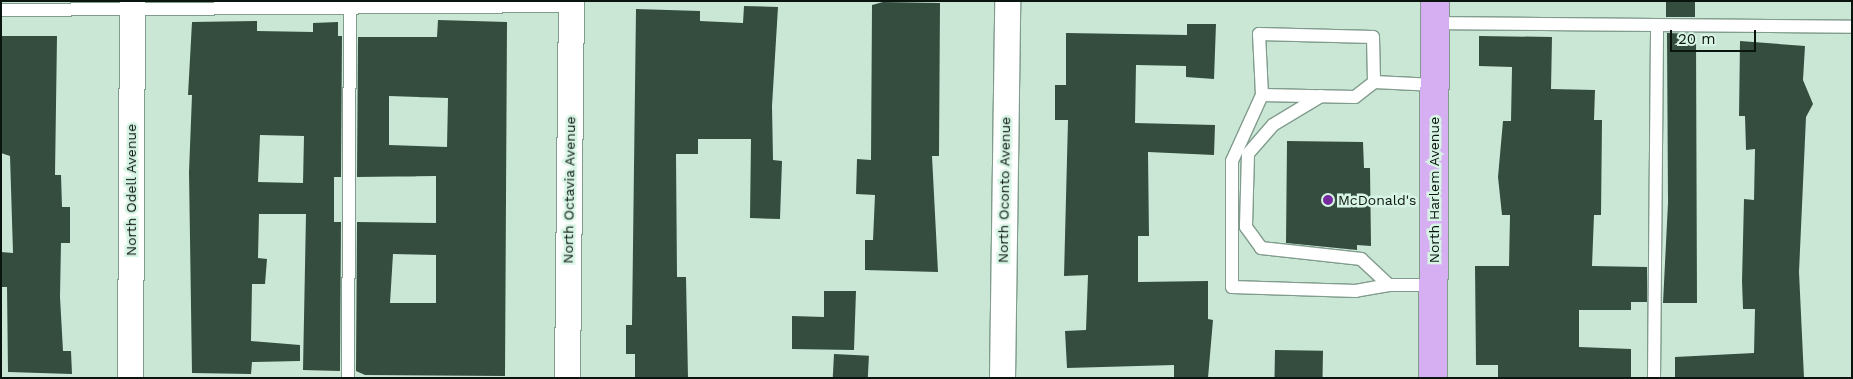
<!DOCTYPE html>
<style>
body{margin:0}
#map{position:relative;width:1853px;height:379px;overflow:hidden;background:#cae7d6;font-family:"Work Sans",sans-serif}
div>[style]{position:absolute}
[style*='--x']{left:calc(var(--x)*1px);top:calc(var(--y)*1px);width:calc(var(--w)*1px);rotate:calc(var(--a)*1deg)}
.building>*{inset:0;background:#344d3f;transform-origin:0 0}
.roads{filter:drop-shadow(1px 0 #819c8d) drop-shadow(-1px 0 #819c8d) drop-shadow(0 1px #819c8d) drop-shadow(0 -1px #819c8d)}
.service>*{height:12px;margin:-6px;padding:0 6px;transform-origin:6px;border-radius:6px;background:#fff}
.minor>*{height:25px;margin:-12.5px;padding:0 12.5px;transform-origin:12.5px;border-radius:12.5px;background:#fff}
.primary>*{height:28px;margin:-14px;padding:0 14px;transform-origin:14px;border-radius:14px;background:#d6aff2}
.dots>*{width:14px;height:14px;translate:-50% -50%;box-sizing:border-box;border:2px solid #d7f4e4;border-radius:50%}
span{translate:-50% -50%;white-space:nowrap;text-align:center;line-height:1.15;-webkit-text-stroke:5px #d7f4e4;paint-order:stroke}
.street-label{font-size:14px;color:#0b1510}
.poi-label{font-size:14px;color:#0b1510}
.left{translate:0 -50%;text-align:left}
.frame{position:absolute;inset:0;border:2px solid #0b1510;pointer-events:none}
.scale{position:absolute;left:1670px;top:30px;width:86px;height:22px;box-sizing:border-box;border:2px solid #0b1510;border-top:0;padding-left:6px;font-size:15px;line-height:18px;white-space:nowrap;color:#0b1510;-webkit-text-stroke:4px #d7f4e4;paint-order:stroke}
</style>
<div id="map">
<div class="building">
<div style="left:1666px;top:1px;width:29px;height:16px"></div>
<div style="clip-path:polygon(883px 2px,940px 3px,939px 156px,932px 156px,938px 272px,865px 270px,865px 240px,873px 240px,875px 195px,856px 194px,857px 159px,871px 160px,872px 5px)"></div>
<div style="clip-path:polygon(744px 6px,778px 7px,772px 106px,773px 160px,782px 161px,780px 219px,750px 218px,751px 139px,698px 139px,698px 154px,676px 154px,677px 277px,686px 277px,688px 378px,635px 378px,635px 354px,626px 354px,626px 325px,632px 325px,636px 9px,700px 11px,700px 21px,743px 23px)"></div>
<div style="clip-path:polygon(evenodd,438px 20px,507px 22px,505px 376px,365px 375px,356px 371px,357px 222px,436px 223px,436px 176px,357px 177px,358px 37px,437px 37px,438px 20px,389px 96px,448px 98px,447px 147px,389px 145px,389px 96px,438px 20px,393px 254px,436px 255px,436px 303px,390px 303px,393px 254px)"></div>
<div style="clip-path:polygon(evenodd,257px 21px,257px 31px,313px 32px,313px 23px,338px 22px,338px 36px,342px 36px,341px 177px,334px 177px,334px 222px,341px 222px,340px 371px,303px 370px,306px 214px,259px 214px,258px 258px,267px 259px,265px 284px,252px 284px,251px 341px,300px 345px,300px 361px,252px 362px,251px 374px,192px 373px,189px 172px,192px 95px,188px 95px,192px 22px,257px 21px,260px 135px,304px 136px,303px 183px,258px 182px,260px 135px)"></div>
<div style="clip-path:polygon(1187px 24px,1216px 24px,1214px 79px,1186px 77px,1186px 66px,1136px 65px,1135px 123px,1215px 125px,1214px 155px,1148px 152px,1149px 236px,1138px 236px,1138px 282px,1208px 281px,1208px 319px,1213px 320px,1208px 378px,1174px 378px,1174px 365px,1067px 368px,1065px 331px,1086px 330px,1088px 275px,1064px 276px,1068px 120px,1055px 120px,1055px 85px,1066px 85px,1066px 33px,1187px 35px)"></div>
<div style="clip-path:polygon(1667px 33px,1696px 34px,1697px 303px,1663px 303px,1668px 203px)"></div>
<div style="clip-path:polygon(1px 36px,57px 36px,55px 175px,61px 175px,62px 207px,70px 207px,70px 243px,61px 243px,60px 297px,63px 351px,71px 351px,72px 374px,8px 372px,7px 287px,1px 287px,1px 252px,13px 253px,10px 156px,1px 153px)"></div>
<div style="clip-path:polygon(1479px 36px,1552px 37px,1551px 89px,1595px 90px,1594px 120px,1602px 120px,1601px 215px,1594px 215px,1592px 266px,1647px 267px,1647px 302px,1631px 302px,1631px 310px,1579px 310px,1579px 347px,1631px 349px,1631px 378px,1498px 378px,1498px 365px,1476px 365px,1475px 266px,1509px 266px,1510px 215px,1502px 215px,1498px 177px,1503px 121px,1511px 121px,1512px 67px,1479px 66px)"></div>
<div style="clip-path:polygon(1740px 41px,1805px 46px,1803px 80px,1813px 104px,1806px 117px,1799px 272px,1804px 378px,1675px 378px,1675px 357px,1754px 353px,1755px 309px,1743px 309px,1742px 281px,1744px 199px,1754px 200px,1755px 149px,1746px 150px,1745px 116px,1739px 116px)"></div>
<div style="clip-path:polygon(1287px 141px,1363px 142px,1364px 168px,1370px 168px,1371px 246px,1357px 245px,1357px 250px,1286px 243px)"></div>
<div style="clip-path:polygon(824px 291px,856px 291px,854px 350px,792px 349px,792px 316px,824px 317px)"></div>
<div style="left:1275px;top:350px;width:48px;height:28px;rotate:1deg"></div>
<div style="left:834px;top:354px;width:35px;height:24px;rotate:3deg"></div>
</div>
<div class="roads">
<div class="service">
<div style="--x:1;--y:10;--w:570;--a:-0.4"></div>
<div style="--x:1435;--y:23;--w:417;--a:0.5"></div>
<div style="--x:1262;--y:95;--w:61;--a:-92.8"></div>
<div style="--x:1259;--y:34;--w:114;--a:1.5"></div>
<div style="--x:1373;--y:37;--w:45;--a:88.7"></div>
<div style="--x:1321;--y:96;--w:56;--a:148.9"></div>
<div style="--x:1273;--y:125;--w:38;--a:131"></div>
<div style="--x:1248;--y:154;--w:73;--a:91.6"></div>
<div style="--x:1246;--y:227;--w:26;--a:54"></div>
<div style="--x:1261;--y:248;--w:101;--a:6.3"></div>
<div style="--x:1361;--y:259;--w:38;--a:43"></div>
<div style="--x:1434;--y:285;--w:45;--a:180"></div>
<div style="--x:1389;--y:285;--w:34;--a:170"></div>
<div style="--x:1356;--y:291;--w:124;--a:-178.2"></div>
<div style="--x:1232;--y:287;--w:126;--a:-90"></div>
<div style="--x:1232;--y:161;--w:72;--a:-65.6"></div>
<div style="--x:1262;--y:95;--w:93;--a:1.2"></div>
<div style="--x:1355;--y:97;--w:24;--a:-38"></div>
<div style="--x:1374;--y:82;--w:61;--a:2.8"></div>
<div style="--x:348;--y:378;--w:371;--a:-89.7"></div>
<div style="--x:1654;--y:378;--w:353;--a:-89.5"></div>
</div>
<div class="minor">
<div style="--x:130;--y:378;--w:377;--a:-89.7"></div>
<div style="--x:567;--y:378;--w:377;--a:-89.4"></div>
<div style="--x:1002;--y:378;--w:377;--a:-89.2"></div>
</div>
<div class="primary">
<div style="--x:1433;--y:378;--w:377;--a:-89.7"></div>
</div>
</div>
<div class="dots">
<div style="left:1328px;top:200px;background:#732b9e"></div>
</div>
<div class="street-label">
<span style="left:131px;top:190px;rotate:-90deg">North Odell Avenue</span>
<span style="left:569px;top:190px;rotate:-89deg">North Octavia Avenue</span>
<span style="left:1004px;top:190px;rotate:-89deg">North Oconto Avenue</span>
<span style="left:1434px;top:190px;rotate:-90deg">North Harlem Avenue</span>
</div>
<div class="poi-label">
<span class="left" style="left:1338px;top:200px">McDonald's</span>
</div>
<div class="frame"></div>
<div class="scale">20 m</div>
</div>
